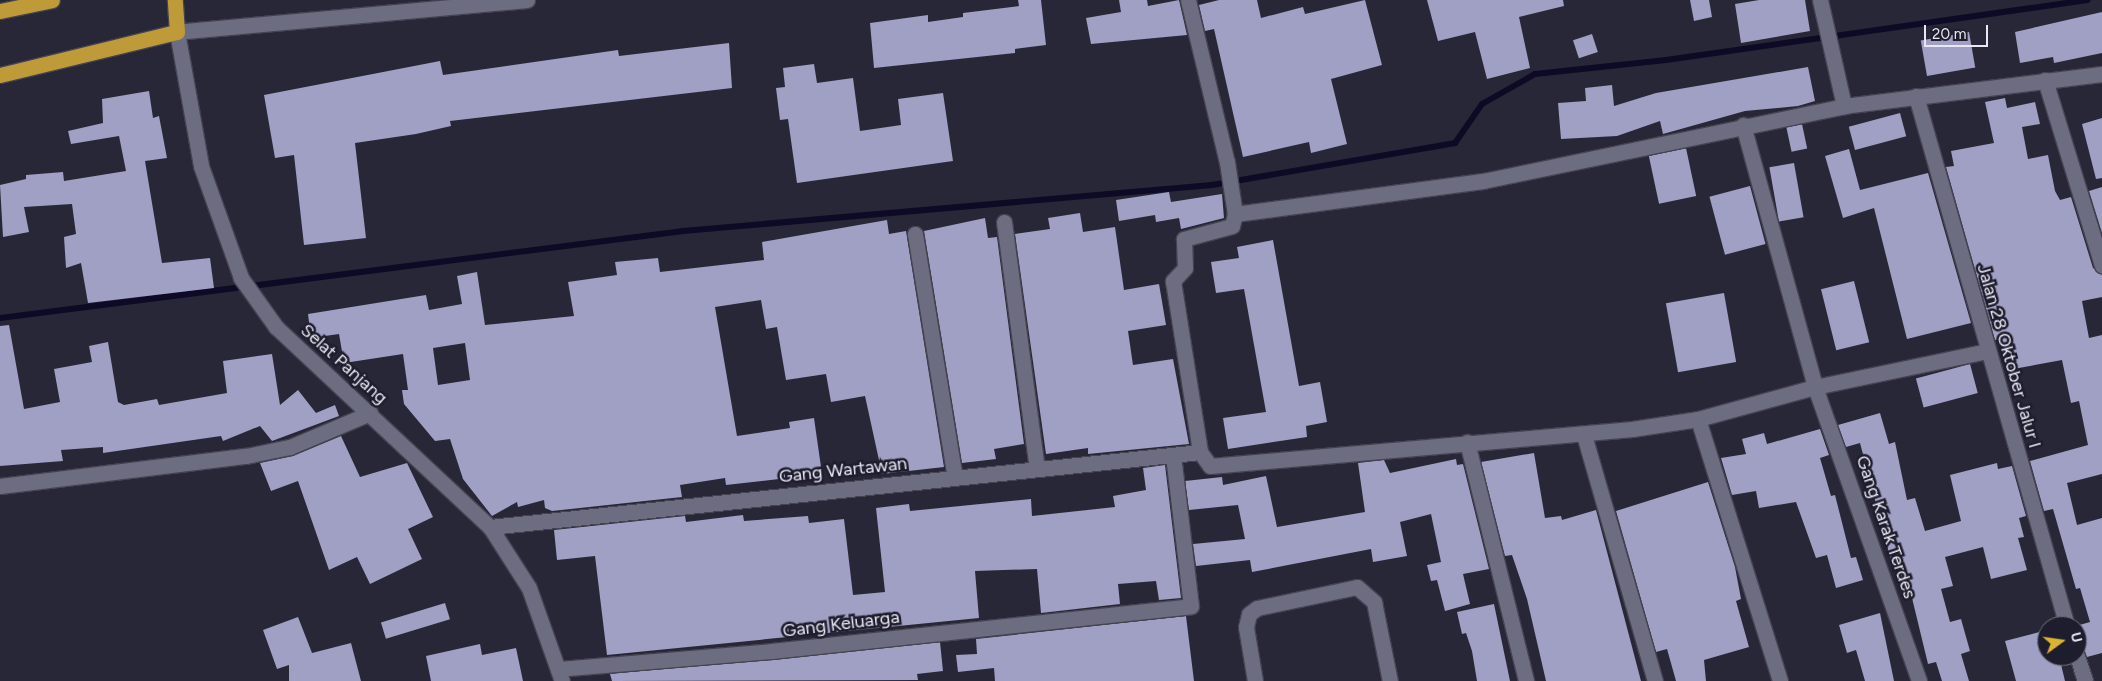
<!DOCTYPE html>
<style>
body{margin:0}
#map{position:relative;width:2102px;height:681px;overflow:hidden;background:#282738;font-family:Figtree,sans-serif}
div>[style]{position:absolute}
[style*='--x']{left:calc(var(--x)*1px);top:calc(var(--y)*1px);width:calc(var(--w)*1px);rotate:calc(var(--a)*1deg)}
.stream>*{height:6px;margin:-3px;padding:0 3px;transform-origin:3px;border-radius:3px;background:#0e0a25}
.building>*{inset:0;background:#a09fc4;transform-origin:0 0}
.roads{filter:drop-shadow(1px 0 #454352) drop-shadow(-1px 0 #454352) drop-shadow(0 1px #454352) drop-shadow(0 -1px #454352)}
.minor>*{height:15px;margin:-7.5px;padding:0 7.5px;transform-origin:7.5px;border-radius:7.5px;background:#6d6d81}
.highway>*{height:15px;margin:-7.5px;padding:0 7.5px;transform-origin:7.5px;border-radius:7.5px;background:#be9a39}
span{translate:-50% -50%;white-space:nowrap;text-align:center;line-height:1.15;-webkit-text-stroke:5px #1e1d2d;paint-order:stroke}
.street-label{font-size:18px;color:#e8e7f3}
.north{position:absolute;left:2037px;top:616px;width:50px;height:50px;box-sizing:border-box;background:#1e1d2d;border:1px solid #6f6e7c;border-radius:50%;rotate:76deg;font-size:14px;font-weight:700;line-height:20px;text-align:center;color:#e8e7f3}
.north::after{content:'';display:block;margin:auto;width:18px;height:22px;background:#ddb133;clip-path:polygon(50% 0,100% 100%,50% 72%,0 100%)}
.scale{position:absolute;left:1924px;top:25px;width:64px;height:22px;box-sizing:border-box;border:2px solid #e8e7f3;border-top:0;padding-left:6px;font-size:15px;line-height:18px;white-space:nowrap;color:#e8e7f3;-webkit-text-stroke:4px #1e1d2d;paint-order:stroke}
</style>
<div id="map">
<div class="stream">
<div style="--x:0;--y:318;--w:689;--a:-7.26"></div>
<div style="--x:683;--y:231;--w:531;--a:-4.97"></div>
<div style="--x:1212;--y:185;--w:247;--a:-9.8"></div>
<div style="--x:1455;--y:143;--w:47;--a:-55.3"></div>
<div style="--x:1482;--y:104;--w:61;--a:-29.5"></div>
<div style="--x:1535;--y:74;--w:132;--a:-6.1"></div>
<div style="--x:1666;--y:60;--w:426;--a:-8.1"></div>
</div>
<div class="building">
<div style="clip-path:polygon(1018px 0,1041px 0,1046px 45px,1015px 49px,1015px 53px,874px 68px,870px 23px,928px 15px,928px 22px,963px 17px,963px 13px,1019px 6px)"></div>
<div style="clip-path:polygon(1119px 0,1147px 0,1148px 6px,1179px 0,1187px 35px,1091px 44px,1086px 18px,1121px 12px)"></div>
<div style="clip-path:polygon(1219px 0,1257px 0,1261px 18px,1303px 7px,1305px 14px,1365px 0,1382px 65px,1331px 79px,1347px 144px,1311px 153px,1309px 142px,1243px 157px,1214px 29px,1205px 31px,1199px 5px)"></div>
<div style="clip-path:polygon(1427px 0,1563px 0,1564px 6px,1519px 17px,1530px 68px,1487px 79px,1475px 32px,1438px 41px)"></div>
<div style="clip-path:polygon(1690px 0,1709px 0,1712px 17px,1694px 21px)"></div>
<div style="clip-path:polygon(1759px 0,1805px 0,1810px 31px,1741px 43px,1735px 4px)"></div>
<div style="clip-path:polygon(2102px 12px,2102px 53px,2054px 63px,2053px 57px,2020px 63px,2015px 32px)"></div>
<div style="left:1969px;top:32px;width:36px;height:49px;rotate:80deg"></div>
<div style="left:1592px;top:34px;width:19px;height:20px;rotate:72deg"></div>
<div style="clip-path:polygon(729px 43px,732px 88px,450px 121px,451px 126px,416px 134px,355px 143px,366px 238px,304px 245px,294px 155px,275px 158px,264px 95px,440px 61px,443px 75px,618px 50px,619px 56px)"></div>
<div style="clip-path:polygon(814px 64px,817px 83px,853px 78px,860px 131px,901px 125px,898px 99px,943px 93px,953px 161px,797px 183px,788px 119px,780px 120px,776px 88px,785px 87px,783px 68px)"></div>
<div style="clip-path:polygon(1808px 67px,1815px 101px,1798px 106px,1745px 111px,1663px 134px,1660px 121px,1617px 136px,1561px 139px,1558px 103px,1586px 101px,1585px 88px,1612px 85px,1614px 106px,1656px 93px)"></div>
<div style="clip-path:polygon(149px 91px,153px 118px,159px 116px,167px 158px,145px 161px,162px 263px,210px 258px,214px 288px,88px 303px,81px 263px,66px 268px,64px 237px,76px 234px,72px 204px,24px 207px,29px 232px,3px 237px,0 185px,26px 179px,26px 175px,63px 172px,64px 181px,126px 171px,119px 136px,71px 144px,68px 131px,103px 123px,102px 99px)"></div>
<div style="clip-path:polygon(2005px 98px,2007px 108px,2035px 102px,2040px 124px,2022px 127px,2028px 159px,2048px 155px,2055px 191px,2060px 200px,2071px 197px,2093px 268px,2102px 274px,2102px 297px,2082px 301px,2089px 338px,2102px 335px,2102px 474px,2067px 483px,2077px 525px,2102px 518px,2102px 653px,2087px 657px,2076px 626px,2090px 622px,2080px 588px,2076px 589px,2053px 509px,2044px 511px,2030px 461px,2088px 445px,2079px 401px,2071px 403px,2062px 360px,2008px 370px,2002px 339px,1995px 340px,1946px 167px,1954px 166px,1951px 151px,1994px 143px,1985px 102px)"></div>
<div style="left:1900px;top:113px;width:24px;height:53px;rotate:75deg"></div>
<div style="clip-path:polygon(2102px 118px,2102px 178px,2096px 179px,2082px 124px)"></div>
<div style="left:1802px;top:124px;width:25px;height:16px;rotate:78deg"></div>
<div style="left:1686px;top:148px;width:49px;height:38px;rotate:78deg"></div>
<div style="clip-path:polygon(1849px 149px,1860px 190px,1928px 173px,1971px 323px,1907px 339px,1874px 208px,1843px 218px,1825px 156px)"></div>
<div style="left:1794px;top:163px;width:55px;height:25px;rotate:80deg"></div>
<div style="left:1750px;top:186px;width:60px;height:42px;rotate:75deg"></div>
<div style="clip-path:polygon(2102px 187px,2102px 233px,2089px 191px)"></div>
<div style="clip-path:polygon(1169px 192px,1171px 202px,1222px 194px,1224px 218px,1181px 229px,1179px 218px,1156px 222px,1155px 215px,1119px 221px,1116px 200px)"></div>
<div style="clip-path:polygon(1080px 213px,1083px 232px,1115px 227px,1124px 290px,1159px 284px,1166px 325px,1128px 331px,1133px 365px,1173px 359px,1189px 444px,1088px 454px,1088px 448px,1046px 454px,1015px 234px,1050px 229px,1048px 218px)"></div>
<div style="clip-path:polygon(985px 218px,988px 238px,997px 237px,1024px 444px,994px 449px,996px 459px,962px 463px,924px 231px)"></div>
<div style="clip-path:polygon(evenodd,887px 220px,889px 234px,906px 231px,944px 467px,882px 474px,865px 396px,831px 402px,826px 374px,786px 380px,777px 327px,766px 329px,761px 300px,715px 307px,737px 436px,790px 428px,789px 422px,814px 418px,822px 474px,726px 485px,725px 478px,680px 485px,682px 497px,552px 511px,545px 508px,544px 500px,518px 507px,517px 502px,492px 516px,463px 479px,450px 439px,435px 441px,404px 404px,402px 390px,408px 390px,403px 354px,344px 363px,339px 334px,311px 338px,308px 314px,426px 295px,429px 310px,462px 304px,457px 276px,477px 272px,485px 325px,574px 316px,568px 282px,617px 275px,615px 262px,658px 258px,660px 272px,764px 260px,762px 242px,887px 220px,465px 343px,470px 380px,438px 385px,433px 348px,465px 343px)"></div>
<div style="clip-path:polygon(1273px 240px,1299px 386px,1320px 382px,1327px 422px,1306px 426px,1307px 437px,1228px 449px,1223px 418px,1266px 412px,1244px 289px,1216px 293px,1211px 262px,1239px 258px,1237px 247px)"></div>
<div style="left:1854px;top:281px;width:63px;height:34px;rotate:76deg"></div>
<div style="left:1724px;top:293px;width:70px;height:59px;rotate:80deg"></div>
<div style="clip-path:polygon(9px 325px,24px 409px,60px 402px,54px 369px,92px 362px,89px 346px,108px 342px,118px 402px,124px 405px,157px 399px,159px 405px,227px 393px,223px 361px,272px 354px,280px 405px,298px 390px,316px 413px,335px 405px,339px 416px,272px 441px,260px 426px,223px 441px,221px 436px,103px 453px,103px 447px,61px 450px,63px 461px,0 466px,0 326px)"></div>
<div style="left:1970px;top:364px;width:30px;height:56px;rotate:75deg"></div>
<div style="clip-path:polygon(1880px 413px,1889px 444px,1895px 442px,1907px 500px,1915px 498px,1925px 531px,1961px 521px,1950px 475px,1997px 463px,1998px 469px,2012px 466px,2026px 516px,2019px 518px,2024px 537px,2018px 538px,2027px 570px,1991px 579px,1983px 547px,1945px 557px,1953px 586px,1941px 589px,1950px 622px,1961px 619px,1970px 651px,1961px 654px,1969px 681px,1942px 681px,1936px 662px,1928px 664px,1912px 598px,1906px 600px,1897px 567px,1893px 568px,1860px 443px,1846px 447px,1838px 425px)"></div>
<div style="clip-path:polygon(1820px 429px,1829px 455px,1820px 458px,1831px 496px,1835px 495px,1851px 558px,1856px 557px,1863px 580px,1836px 588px,1827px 555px,1816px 558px,1796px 502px,1759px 508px,1756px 491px,1732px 495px,1721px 458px,1746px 454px,1742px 439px,1764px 433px,1767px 444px)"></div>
<div style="clip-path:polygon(341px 436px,360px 477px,407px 463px,433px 517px,408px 529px,422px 559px,370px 584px,357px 557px,329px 570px,298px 481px,271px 491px,260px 463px,293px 456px)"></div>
<div style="clip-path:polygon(1534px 453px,1545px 518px,1561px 516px,1562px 520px,1596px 510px,1641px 681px,1546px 681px,1527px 599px,1512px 555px,1505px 556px,1481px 462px)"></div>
<div style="clip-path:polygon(1456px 459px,1457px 465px,1463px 464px,1489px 569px,1463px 574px,1470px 604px,1445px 611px,1437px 580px,1431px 581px,1427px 565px,1441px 562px,1431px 514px,1400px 522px,1407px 556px,1373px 562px,1371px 549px,1252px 572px,1250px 560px,1196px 566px,1193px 544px,1245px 539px,1238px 505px,1189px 510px,1185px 481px,1222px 477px,1223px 485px,1266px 476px,1277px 527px,1365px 512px,1358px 463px,1384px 460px,1390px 473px)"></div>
<div style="clip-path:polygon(1165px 465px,1181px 598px,1159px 600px,1156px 581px,1118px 584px,1120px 604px,1041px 613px,1037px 569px,975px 571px,979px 618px,607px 655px,595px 556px,557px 560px,554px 530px,685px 516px,686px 522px,743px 515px,744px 521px,808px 516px,809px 523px,844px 519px,853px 595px,885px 592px,876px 508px,909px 504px,910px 511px,1031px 499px,1032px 516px,1115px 507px,1113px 496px,1146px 490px,1143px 468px)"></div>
<div style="clip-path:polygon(1708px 482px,1735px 567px,1741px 599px,1736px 601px,1749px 647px,1704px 660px,1706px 681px,1676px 681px,1667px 649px,1656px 652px,1616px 511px)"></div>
<div style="left:445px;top:603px;width:17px;height:67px;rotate:73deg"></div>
<div style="clip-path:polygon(1494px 604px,1510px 681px,1477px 681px,1472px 651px,1466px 633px,1462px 634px,1457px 612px)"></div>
<div style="clip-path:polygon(1880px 613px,1894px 681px,1865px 681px,1856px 650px,1847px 653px,1839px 625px)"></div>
<div style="clip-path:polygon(1186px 616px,1194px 681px,995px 681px,994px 668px,958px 672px,956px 655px,977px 654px,976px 639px)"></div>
<div style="clip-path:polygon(298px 617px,312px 653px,351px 643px,361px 681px,289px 681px,289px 665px,277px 669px,263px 630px)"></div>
<div style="clip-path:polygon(2047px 630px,2047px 656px,2059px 656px,2065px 681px,2016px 681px,2005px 641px)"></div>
<div style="clip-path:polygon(940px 642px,943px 671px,917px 674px,918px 680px,612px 681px,610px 674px)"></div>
<div style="clip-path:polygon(480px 644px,482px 655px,516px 648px,523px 681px,431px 681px,426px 656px)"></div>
</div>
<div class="roads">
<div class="minor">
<div style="--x:527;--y:0;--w:351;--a:174.8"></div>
<div style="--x:177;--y:32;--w:136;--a:79.8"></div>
<div style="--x:201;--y:166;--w:119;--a:70.3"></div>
<div style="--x:241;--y:278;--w:60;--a:54.5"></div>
<div style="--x:276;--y:327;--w:293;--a:43.1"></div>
<div style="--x:490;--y:527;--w:72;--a:57.4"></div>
<div style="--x:529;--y:588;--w:99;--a:70.5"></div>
<div style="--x:1188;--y:0;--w:167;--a:76.5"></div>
<div style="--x:1227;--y:162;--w:53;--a:81.3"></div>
<div style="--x:1235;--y:214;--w:12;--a:104"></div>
<div style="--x:1232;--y:226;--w:50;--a:164.8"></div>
<div style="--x:1184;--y:239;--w:29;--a:88"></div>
<div style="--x:1185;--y:268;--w:18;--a:133"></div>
<div style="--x:1173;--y:281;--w:173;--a:81"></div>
<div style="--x:1200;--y:452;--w:17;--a:54"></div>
<div style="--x:1210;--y:466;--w:424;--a:-5"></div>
<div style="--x:1632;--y:429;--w:67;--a:-8.6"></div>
<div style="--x:1698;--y:419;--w:121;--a:-15.3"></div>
<div style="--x:1815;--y:387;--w:176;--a:-11.8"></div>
<div style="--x:1820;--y:0;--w:109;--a:77.2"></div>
<div style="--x:2045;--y:80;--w:194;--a:72.9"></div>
<div style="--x:1916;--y:96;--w:551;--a:74.1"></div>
<div style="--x:1743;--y:125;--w:272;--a:74.6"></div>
<div style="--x:1815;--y:387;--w:312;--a:70.5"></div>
<div style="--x:1235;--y:214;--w:250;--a:-7.6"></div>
<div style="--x:1483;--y:181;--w:369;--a:-11.7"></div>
<div style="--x:1844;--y:106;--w:260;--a:-7.1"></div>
<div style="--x:1004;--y:222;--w:249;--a:82.4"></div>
<div style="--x:915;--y:234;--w:246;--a:80.7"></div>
<div style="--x:1698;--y:419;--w:275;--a:72.6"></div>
<div style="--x:1584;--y:435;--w:256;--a:73.9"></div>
<div style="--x:1467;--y:442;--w:246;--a:76.1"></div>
<div style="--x:0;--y:486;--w:248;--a:-7"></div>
<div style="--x:246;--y:456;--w:45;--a:-11.6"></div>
<div style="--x:290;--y:447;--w:87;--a:-23"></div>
<div style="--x:490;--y:527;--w:714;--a:-6.03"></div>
<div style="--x:2077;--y:656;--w:26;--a:72"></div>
<div style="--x:558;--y:669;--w:215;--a:-4.8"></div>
<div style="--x:772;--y:651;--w:421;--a:-6.1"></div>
<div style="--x:1191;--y:606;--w:151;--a:-96.8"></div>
<div style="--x:1255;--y:681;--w:55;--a:-99.5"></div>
<div style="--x:1246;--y:627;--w:13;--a:-77"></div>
<div style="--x:1249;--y:614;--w:10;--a:-37"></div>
<div style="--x:1257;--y:608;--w:102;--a:-11.9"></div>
<div style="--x:1357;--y:587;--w:23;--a:41"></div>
<div style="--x:1374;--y:602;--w:81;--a:78.6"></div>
</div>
<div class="highway">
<div style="--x:0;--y:11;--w:53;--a:-11.9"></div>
<div style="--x:0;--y:75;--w:182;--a:-13.7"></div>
<div style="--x:177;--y:32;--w:32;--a:-94"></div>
</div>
</div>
<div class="street-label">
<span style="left:2009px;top:356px;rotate:74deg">Jalan 28 Oktober Jalur I</span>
<span style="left:344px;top:364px;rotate:42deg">Selat Panjang</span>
<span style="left:843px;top:470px;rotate:-6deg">Gang Wartawan</span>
<span style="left:1886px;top:527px;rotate:71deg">Gang Karak Terdes</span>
<span style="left:841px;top:624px;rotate:-7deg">Gang Keluarga</span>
</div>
<div class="north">U</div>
<div class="scale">20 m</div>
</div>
